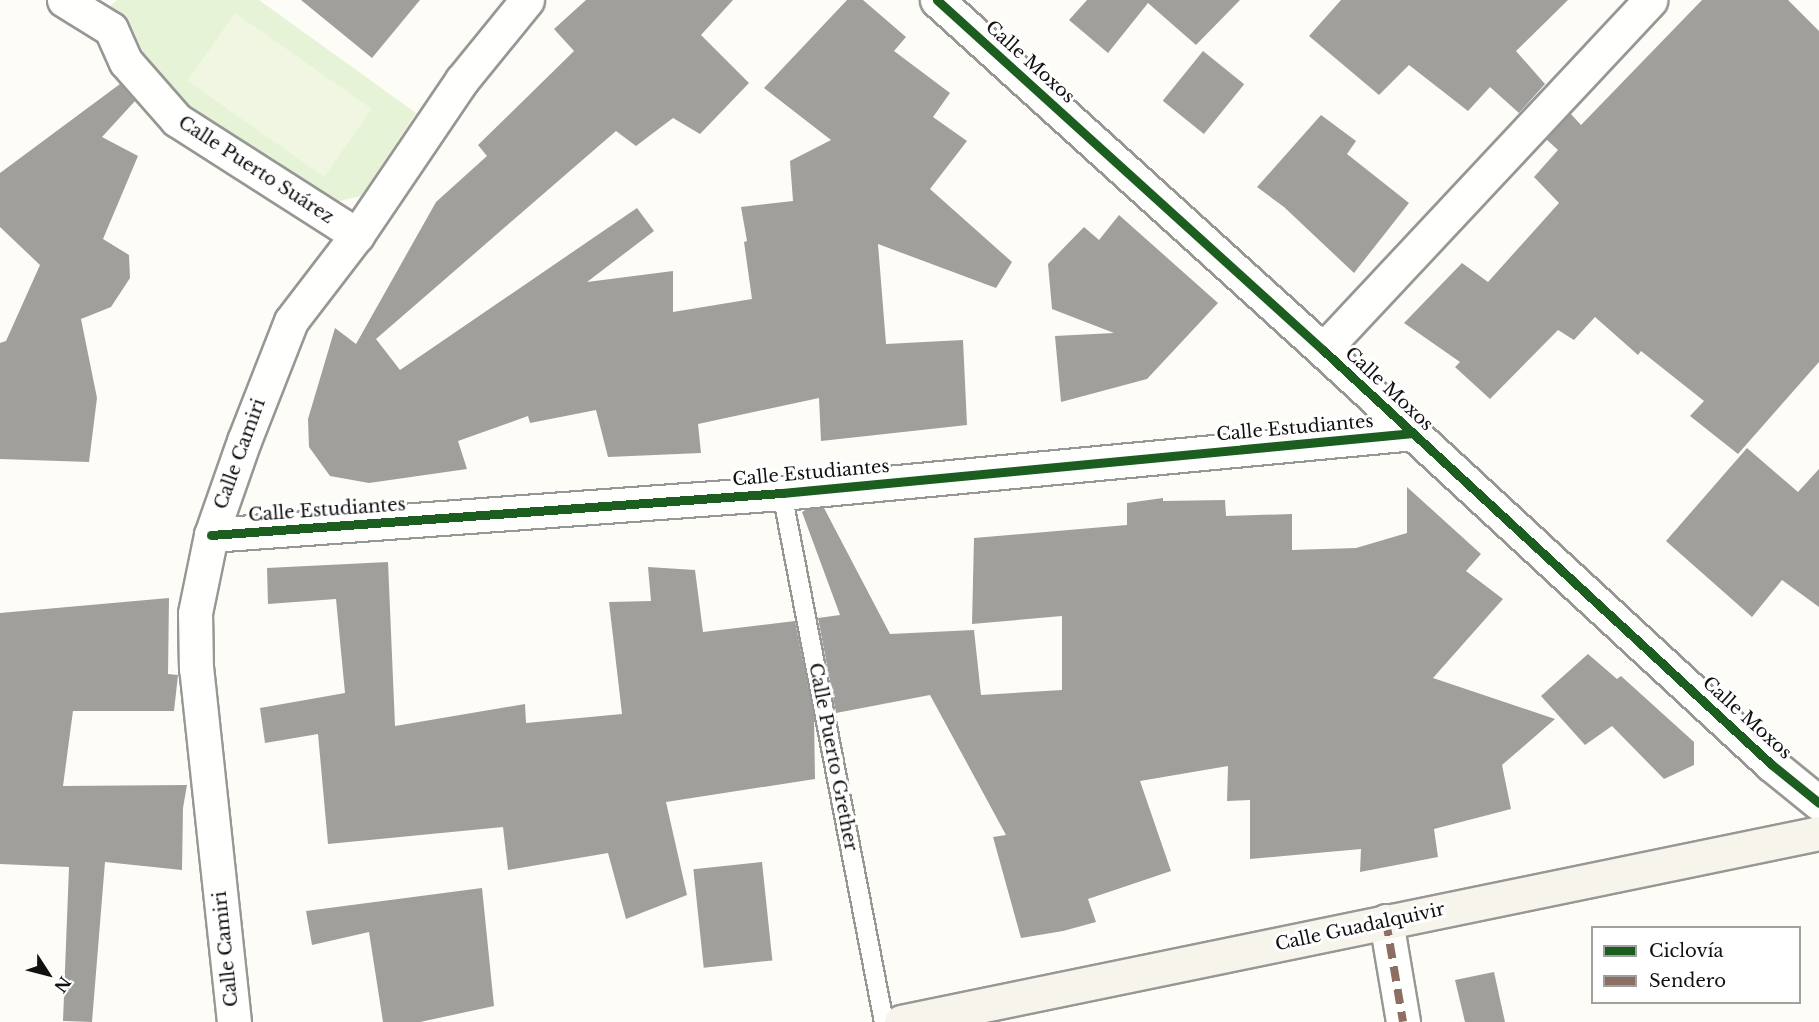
<!DOCTYPE html>
<meta charset="utf-8">
<style>
body{margin:0}
#map{position:relative;width:1819px;height:1022px;overflow:hidden;background:#fdfcf7;font-family:"Libre Baskerville",serif}
div>[style]{position:absolute}
[style*='--x']{left:calc(var(--x)*1px);top:calc(var(--y)*1px);width:calc(var(--w)*1px);rotate:calc(var(--a)*1deg)}
.green>*{inset:0;background:#e7f3d7}
.pitch>*{inset:0;background:#f0f6e1;transform-origin:0 0}
.building>*{inset:0;background:#a19f9c;transform-origin:0 0}
.roads{filter:drop-shadow(2px 0 #979795) drop-shadow(-2px 0 #979795) drop-shadow(0 2px #979795) drop-shadow(0 -2px #979795)}
.lane>*{height:18px;margin:-9px;padding:0 9px;transform-origin:9px;border-radius:9px;background:#fffffe}
.street>*{height:33px;margin:-16.5px;padding:0 16.5px;transform-origin:16.5px;border-radius:16.5px;background:#fffffe}
.secondary>*{height:33px;margin:-16.5px;padding:0 16.5px;transform-origin:16.5px;border-radius:16.5px;background:#f6f4eb}
.quiet>*{height:8px;margin-top:-4px;transform-origin:0;background:repeating-linear-gradient(90deg,#8d6e63 0 15px,transparent 0 23px)}
.cycleway>*{height:9px;margin:-4.5px;padding:0 4.5px;transform-origin:4.5px;border-radius:4.5px;background:#1b5e20}
span{translate:-50% -50%;white-space:nowrap;text-align:center;line-height:1.15;-webkit-text-stroke:6px #fff;paint-order:stroke}
.street-label{font-size:18px;color:#111}
.legend{position:absolute;left:1591px;top:926px;width:210px;height:78px;box-sizing:border-box;background:#fff;border:2px solid #a0a0a0;margin:0;padding:8px 10px;list-style:none;font-size:18px;color:#111}
.legend li{display:flex;align-items:center;gap:12px;height:30px}
.legend b{width:30px;border:2px solid #a0a0a0}
.north{position:absolute;left:18px;top:944px;width:60px;height:60px;-webkit-text-stroke:4px #fff;paint-order:stroke;rotate:126deg;font-size:16px;font-weight:700;line-height:24px;text-align:center;color:#111}
.north::after{content:'';display:block;margin:auto;width:21px;height:27px;background:#111;clip-path:polygon(50% 0,100% 100%,50% 72%,0 100%)}
</style>
<div id="map">
<div class="green">
<div style="clip-path:polygon(117px 0,259px 0,416px 113px,361px 196px,340px 201px,323px 199px,180px 106px,165px 88px,121px 16px,109px 7px)"></div>
</div>
<div class="pitch">
<div style="left:235px;top:13px;width:167px;height:83px;rotate:35deg"></div>
</div>
<div class="building">
<div style="clip-path:polygon(301px 0,420px 0,372px 58px)"></div>
<div style="clip-path:polygon(586px 0,733px 0,701px 35px,749px 83px,700px 134px,673px 118px,636px 146px,616px 131px,376px 339px,400px 370px,637px 208px,654px 231px,587px 282px,673px 271px,673px 312px,752px 299px,744px 242px,747px 241px,741px 207px,793px 201px,790px 161px,831px 140px,764px 88px,847px 0,863px 0,906px 37px,894px 51px,950px 93px,933px 117px,967px 141px,930px 189px,1012px 262px,996px 288px,878px 244px,886px 344px,963px 340px,967px 425px,821px 441px,819px 398px,698px 424px,701px 453px,608px 457px,596px 410px,530px 423px,528px 416px,458px 441px,467px 469px,369px 483px,330px 476px,309px 447px,308px 419px,335px 328px,356px 344px,436px 202px,487px 156px,478px 145px,574px 51px,554px 29px)"></div>
<div style="clip-path:polygon(1087px 0,1240px 0,1196px 45px,1148px 3px,1108px 53px,1069px 20px)"></div>
<div style="clip-path:polygon(1341px 0,1568px 0,1516px 51px,1545px 84px,1519px 113px,1490px 87px,1468px 111px,1409px 65px,1379px 95px,1309px 36px)"></div>
<div style="clip-path:polygon(1702px 0,1788px 0,1819px 31px,1819px 362px,1738px 454px,1690px 416px,1704px 401px,1641px 351px,1638px 355px,1595px 317px,1574px 340px,1558px 330px,1490px 399px,1455px 367px,1460px 362px,1404px 323px,1462px 263px,1488px 282px,1559px 203px,1534px 177px,1558px 150px,1546px 139px,1570px 113px,1581px 125px)"></div>
<div style="left:1203px;top:51px;width:53px;height:64px;rotate:39deg"></div>
<div style="clip-path:polygon(120px 84px,135px 101px,102px 137px,138px 156px,103px 239px,129px 255px,130px 278px,111px 307px,81px 319px,97px 398px,89px 462px,0 459px,0 343px,6px 341px,40px 265px,0 227px,0 173px)"></div>
<div style="clip-path:polygon(1321px 115px,1356px 141px,1347px 154px,1409px 203px,1354px 273px,1284px 207px,1257px 187px)"></div>
<div style="clip-path:polygon(1119px 215px,1218px 303px,1147px 379px,1061px 402px,1055px 336px,1114px 333px,1052px 309px,1048px 264px,1084px 227px,1099px 240px)"></div>
<div style="clip-path:polygon(1747px 448px,1798px 492px,1819px 469px,1819px 607px,1782px 580px,1752px 617px,1666px 541px)"></div>
<div style="clip-path:polygon(1407px 487px,1481px 554px,1466px 571px,1503px 599px,1433px 678px,1555px 719px,1502px 765px,1511px 809px,1434px 829px,1438px 857px,1360px 872px,1361px 849px,1250px 859px,1250px 800px,1227px 801px,1228px 766px,1140px 781px,1171px 871px,1088px 899px,1096px 922px,1063px 931px,1021px 938px,993px 837px,1006px 835px,930px 695px,836px 713px,818px 618px,840px 615px,802px 512px,807px 509px,824px 508px,890px 634px,974px 630px,981px 695px,1062px 690px,1062px 616px,972px 624px,974px 538px,1127px 525px,1127px 503px,1163px 498px,1163px 501px,1225px 500px,1226px 516px,1292px 514px,1292px 550px,1356px 548px,1407px 533px)"></div>
<div style="clip-path:polygon(388px 562px,395px 726px,525px 704px,526px 723px,622px 714px,609px 602px,651px 601px,648px 567px,695px 570px,703px 632px,795px 621px,814px 717px,815px 779px,666px 802px,687px 895px,626px 919px,608px 853px,508px 870px,503px 827px,328px 844px,318px 734px,265px 743px,260px 708px,345px 693px,336px 599px,268px 604px,267px 568px)"></div>
<div style="clip-path:polygon(169px 598px,168px 674px,178px 675px,174px 711px,73px 711px,63px 786px,187px 785px,183px 808px,182px 870px,105px 862px,92px 1022px,63px 1021px,69px 867px,0 864px,0 613px)"></div>
<div style="clip-path:polygon(1588px 654px,1617px 679px,1621px 676px,1694px 742px,1694px 765px,1664px 779px,1612px 726px,1585px 745px,1541px 696px)"></div>
<div style="left:762px;top:862px;width:99px;height:69px;rotate:84deg"></div>
<div style="clip-path:polygon(482px 888px,494px 1006px,420px 1022px,383px 1022px,369px 932px,312px 945px,306px 911px)"></div>
<div style="clip-path:polygon(1494px 972px,1505px 1022px,1465px 1022px,1455px 980px)"></div>
</div>
<div class="roads">
<div class="lane">
<div style="--x:782;--y:493;--w:539;--a:79.09"></div>
</div>
<div class="street">
<div style="--x:64;--y:0;--w:55;--a:31.7"></div>
<div style="--x:111;--y:29;--w:36;--a:66"></div>
<div style="--x:126;--y:62;--w:77;--a:48.7"></div>
<div style="--x:177;--y:120;--w:214;--a:32.6"></div>
<div style="--x:937;--y:0;--w:521;--a:42.2"></div>
<div style="--x:1323;--y:350;--w:610;--a:42.74"></div>
<div style="--x:1771;--y:764;--w:62;--a:39.1"></div>
<div style="--x:1323;--y:350;--w:479;--a:-46.9"></div>
<div style="--x:211;--y:535;--w:573;--a:-4.21"></div>
<div style="--x:782;--y:493;--w:634;--a:-5.43"></div>
<div style="--x:1386;--y:921;--w:102;--a:80.4"></div>
<div style="--x:234;--y:1022;--w:355;--a:-96.1"></div>
<div style="--x:196;--y:669;--w:56;--a:-91"></div>
<div style="--x:195;--y:613;--w:80;--a:-78.4"></div>
<div style="--x:211;--y:535;--w:100;--a:-70.7"></div>
<div style="--x:244;--y:441;--w:129;--a:-68.6"></div>
<div style="--x:291;--y:321;--w:108;--a:-52.5"></div>
<div style="--x:357;--y:235;--w:187;--a:-55.9"></div>
<div style="--x:462;--y:80;--w:103;--a:-50.9"></div>
</div>
<div class="secondary">
<div style="--x:901;--y:1022;--w:937;--a:-11.63"></div>
</div>
</div>
<div class="quiet">
<div style="--x:1386;--y:921;--w:102;--a:80.4"></div>
</div>
<div class="cycleway">
<div style="--x:937;--y:0;--w:521;--a:42.2"></div>
<div style="--x:1323;--y:350;--w:610;--a:42.74"></div>
<div style="--x:1771;--y:764;--w:62;--a:39.1"></div>
<div style="--x:211;--y:535;--w:573;--a:-4.21"></div>
<div style="--x:782;--y:493;--w:634;--a:-5.43"></div>
</div>
<div class="street-label">
<span style="left:1030px;top:62px;rotate:42deg">Calle Moxos</span>
<span style="left:256px;top:170px;rotate:33deg">Calle Puerto Suárez</span>
<span style="left:1389px;top:389px;rotate:43deg">Calle Moxos</span>
<span style="left:1295px;top:428px;rotate:-5deg">Calle Estudiantes</span>
<span style="left:240px;top:454px;rotate:-70deg">Calle Camiri</span>
<span style="left:811px;top:473px;rotate:-5deg">Calle Estudiantes</span>
<span style="left:327px;top:510px;rotate:-4deg">Calle Estudiantes</span>
<span style="left:1747px;top:718px;rotate:42deg">Calle Moxos</span>
<span style="left:833px;top:757px;rotate:79deg">Calle Puerto Grether</span>
<span style="left:1360px;top:927px;rotate:-12deg">Calle Guadalquivir</span>
<span style="left:226px;top:949px;rotate:-96deg">Calle Camiri</span>
</div>
<ul class="legend">
<li><b style="height:8px;background:#1b5e20"></b>Ciclovía</li>
<li><b style="height:8px;background:#8d6e63"></b>Sendero</li>
</ul>
<div class="north">N</div>
</div>
